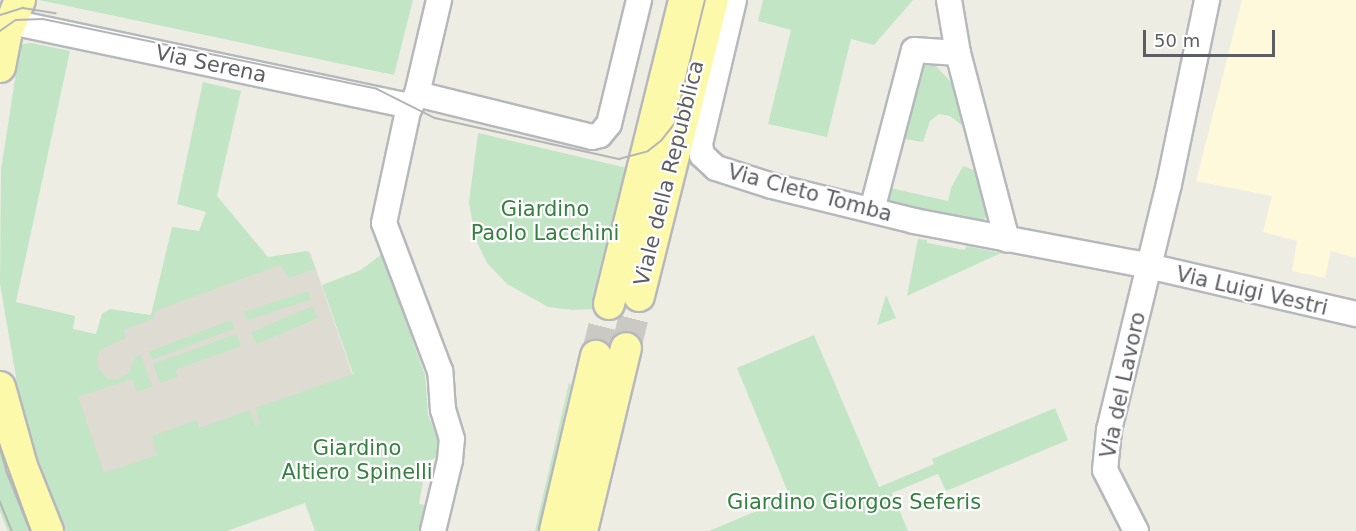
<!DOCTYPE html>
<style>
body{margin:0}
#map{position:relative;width:1356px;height:531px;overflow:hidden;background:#eeede4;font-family:"DejaVu Sans",sans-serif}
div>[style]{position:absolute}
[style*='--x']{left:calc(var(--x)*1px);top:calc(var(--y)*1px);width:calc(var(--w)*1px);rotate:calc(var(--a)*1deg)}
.commercial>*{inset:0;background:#fdf9da}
.education>*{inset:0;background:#dedcd2}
.green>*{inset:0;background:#c1e5c5;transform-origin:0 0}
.major-tunnel>*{height:30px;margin-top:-15px;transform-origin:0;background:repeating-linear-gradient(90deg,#cac9c4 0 30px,transparent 0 45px)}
.roads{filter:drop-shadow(2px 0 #b6b8bd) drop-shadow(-2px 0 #b6b8bd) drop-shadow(0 2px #b6b8bd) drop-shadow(0 -2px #b6b8bd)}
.minor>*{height:24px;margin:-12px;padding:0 12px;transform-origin:12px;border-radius:12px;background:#fff}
.major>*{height:30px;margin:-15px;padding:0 15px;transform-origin:15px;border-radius:15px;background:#fdf9aa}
.tram>*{height:1.5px;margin:-0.75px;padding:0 0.75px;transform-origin:0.75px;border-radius:0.75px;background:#b4b5b5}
span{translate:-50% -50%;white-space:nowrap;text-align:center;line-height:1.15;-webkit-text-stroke:4.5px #fff;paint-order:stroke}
.street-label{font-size:21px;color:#5c5e64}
.park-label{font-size:21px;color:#368141}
.scale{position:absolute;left:1143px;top:30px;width:132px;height:27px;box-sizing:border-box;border:3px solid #5c5e64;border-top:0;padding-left:8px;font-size:18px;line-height:21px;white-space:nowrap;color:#5c5e64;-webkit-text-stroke:4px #fff;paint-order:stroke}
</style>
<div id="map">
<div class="commercial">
<div style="clip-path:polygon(1242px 0,1356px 0,1356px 258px,1331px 251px,1325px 278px,1292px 271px,1297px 241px,1263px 232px,1272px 196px,1196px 181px)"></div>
</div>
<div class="education">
<div style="clip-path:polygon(307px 251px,310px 252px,357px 388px,51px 499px,15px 383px,151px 316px,156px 301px)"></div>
</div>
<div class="green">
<div style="clip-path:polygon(39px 0,413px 0,394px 75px)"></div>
<div style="clip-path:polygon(763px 0,913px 0,874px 45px,851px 39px,827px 137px,768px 124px,791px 30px,758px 21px)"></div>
<div style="clip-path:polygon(31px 43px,70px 51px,16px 302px,75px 316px,73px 329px,96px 334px,102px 314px,110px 309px,151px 315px,172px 227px,199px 231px,206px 212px,177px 204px,203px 82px,241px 91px,217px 196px,268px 257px,307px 251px,316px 269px,289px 278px,280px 265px,155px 311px,153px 319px,124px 330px,126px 338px,100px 350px,97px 359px,98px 368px,106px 378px,116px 380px,129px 373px,135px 358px,140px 354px,152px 386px,137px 392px,132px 379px,78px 397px,104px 473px,157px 455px,152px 436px,196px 420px,199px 428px,250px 410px,255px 425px,260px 423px,255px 408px,353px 374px,322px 285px,361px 270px,382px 254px,425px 375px,428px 415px,439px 441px,440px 456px,428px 461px,426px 464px,419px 504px,426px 505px,420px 531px,315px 531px,305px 503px,227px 531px,64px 531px,22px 412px,0 284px,1px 170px,20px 47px,23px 44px)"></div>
<div style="clip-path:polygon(921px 61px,934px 64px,950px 81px,962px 102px,972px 133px,950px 116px,939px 114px,930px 121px,923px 142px,898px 138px)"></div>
<div style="clip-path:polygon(478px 133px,631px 169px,595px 309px,573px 310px,548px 307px,507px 284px,487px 263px,475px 238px,469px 202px)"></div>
<div style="clip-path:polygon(963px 166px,982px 173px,988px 215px,983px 221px,883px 200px,886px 187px,948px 201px,951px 188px)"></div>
<div style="clip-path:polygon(918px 239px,927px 240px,927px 243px,965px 250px,966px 246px,1001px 253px,907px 296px)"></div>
<div style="left:308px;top:291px;width:9px;height:67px;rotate:72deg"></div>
<div style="clip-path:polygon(886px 295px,896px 318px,877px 325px)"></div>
<div style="left:313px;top:306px;width:13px;height:67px;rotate:67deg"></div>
<div style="left:231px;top:320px;width:9px;height:88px;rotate:69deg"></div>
<div style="clip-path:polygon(236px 334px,241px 346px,175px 370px,178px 377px,160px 383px,153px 364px)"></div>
<div style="clip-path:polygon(814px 335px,879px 487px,934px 464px,932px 459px,1055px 408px,1068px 440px,946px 491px,938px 474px,892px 493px,908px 531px,709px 531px,790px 497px,737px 368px)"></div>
<div style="clip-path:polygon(569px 383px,571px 385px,538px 531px,535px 531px)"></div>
<div style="clip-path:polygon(0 433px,36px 531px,8px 531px,0 511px)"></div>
</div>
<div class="major-tunnel">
<div style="--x:626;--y:348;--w:54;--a:-76"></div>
<div style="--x:596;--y:356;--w:54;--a:-76"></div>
</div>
<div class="roads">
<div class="minor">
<div style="--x:734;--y:0;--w:148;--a:103.3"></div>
<div style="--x:700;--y:144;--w:11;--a:80"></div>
<div style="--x:702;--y:155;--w:19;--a:43"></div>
<div style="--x:716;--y:168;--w:59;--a:17.8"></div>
<div style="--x:772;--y:186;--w:146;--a:13.8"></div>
<div style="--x:914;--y:221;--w:225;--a:10.8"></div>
<div style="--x:1135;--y:263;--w:227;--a:13"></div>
<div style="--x:949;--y:0;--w:54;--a:80.4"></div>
<div style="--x:958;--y:53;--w:193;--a:75.3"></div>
<div style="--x:11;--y:22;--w:408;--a:11.9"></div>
<div style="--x:417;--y:94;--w:180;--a:13.8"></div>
<div style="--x:592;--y:137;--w:8;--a:-14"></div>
<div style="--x:600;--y:135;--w:14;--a:-51"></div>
<div style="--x:609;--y:124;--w:128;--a:-76.4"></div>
<div style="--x:872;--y:210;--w:165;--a:-75.3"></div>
<div style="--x:914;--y:50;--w:44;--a:3.9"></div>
<div style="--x:433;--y:531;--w:73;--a:-76.5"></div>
<div style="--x:450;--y:460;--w:21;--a:-85"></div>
<div style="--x:452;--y:439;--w:30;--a:-107"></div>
<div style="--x:443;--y:410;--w:39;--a:-94"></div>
<div style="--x:440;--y:371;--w:158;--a:-110.7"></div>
<div style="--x:384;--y:223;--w:115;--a:-77.9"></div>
<div style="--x:408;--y:111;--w:19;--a:-62"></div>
<div style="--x:417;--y:94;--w:97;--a:-76.8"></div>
<div style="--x:1136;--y:531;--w:68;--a:-116.9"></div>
<div style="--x:1105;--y:470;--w:40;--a:-84.3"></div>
<div style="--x:1109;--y:430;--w:253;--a:-76.3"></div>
<div style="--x:1169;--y:184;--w:188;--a:-78.3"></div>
</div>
<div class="major">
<div style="--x:0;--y:67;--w:36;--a:-79"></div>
<div style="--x:7;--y:32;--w:35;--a:-68"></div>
<div style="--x:639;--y:296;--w:305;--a:-76"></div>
<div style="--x:609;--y:304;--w:313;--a:-76.1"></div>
<div style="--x:0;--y:387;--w:82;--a:74.4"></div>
<div style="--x:22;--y:466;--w:70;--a:68.2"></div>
<div style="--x:555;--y:531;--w:180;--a:-76.8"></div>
<div style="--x:582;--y:531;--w:188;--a:-76.5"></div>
</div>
</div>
<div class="tram">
<div style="--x:0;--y:15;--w:24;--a:-17"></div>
<div style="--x:23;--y:8;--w:33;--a:9"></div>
<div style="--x:0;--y:31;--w:19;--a:-35"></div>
<div style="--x:16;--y:20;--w:27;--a:-2"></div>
<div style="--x:43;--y:19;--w:341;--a:11.8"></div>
<div style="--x:377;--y:89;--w:65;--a:26.6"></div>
<div style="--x:435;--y:118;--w:189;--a:12.6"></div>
<div style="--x:619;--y:159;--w:30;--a:-15"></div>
<div style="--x:648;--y:151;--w:16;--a:-38"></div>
<div style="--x:661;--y:141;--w:23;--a:-52"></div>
<div style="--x:675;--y:123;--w:127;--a:-76.3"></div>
<div style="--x:0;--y:445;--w:91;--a:70.2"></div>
<div style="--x:0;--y:501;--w:32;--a:68"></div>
</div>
<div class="street-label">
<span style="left:211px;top:64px;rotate:12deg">Via Serena</span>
<span style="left:669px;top:173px;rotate:-76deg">Viale della Repubblica</span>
<span style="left:810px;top:193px;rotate:15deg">Via Cleto Tomba</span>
<span style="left:1252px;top:291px;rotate:13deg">Via Luigi Vestri</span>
<span style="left:1123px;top:385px;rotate:-78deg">Via del Lavoro</span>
</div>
<div class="park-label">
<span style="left:545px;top:221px">Giardino<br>Paolo Lacchini</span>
<span style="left:357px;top:460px">Giardino<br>Altiero Spinelli</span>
<span style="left:854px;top:502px">Giardino Giorgos Seferis</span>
</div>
<div class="scale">50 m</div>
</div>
